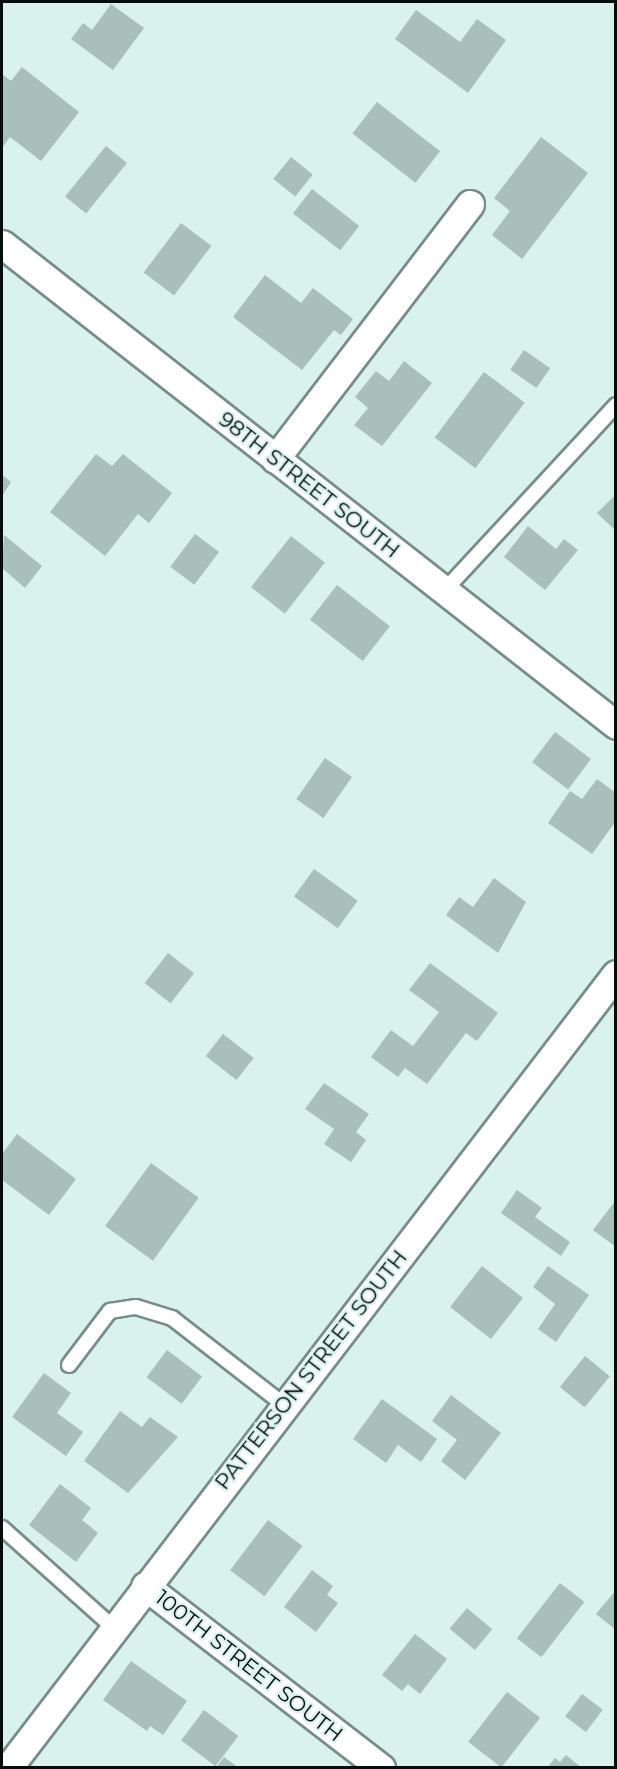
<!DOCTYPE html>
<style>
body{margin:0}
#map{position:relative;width:617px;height:1769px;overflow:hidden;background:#daf2ed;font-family:Montserrat,sans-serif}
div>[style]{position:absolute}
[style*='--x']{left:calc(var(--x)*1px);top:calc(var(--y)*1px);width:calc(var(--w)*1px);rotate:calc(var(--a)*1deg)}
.building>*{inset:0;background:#a8bfbb;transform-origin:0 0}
.roads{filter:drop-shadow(2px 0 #778d89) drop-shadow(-2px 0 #778d89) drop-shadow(0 2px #778d89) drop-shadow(0 -2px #778d89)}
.service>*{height:14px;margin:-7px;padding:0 7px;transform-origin:7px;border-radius:7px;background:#fff}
.minor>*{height:27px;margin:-13.5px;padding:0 13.5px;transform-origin:13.5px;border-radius:13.5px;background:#fff}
span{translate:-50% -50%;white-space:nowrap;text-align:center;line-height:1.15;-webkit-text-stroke:4.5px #daf2ed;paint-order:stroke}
.street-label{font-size:21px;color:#060e0d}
.frame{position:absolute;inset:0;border:3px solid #060e0d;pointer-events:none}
</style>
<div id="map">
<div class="building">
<div style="clip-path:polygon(111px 4px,144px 28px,113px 70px,71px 39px,83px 23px,92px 30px)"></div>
<div style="clip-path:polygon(416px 10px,460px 42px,477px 19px,506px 40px,468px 93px,395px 39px)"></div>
<div style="clip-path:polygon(22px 67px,79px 112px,41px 161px,10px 137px,2px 148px,2px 74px,11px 81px)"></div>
<div style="left:377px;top:102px;width:80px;height:40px;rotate:38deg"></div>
<div style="clip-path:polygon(541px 137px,588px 173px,522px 259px,492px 235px,510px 211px,494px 198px)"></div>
<div style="left:106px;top:146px;width:27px;height:65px;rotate:39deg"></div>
<div style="left:291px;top:157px;width:28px;height:28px;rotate:39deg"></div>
<div style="left:312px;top:189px;width:60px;height:31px;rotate:38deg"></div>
<div style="left:181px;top:223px;width:38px;height:62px;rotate:37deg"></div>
<div style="clip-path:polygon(265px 275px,301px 303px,313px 288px,353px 319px,341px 335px,334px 330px,302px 370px,233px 317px)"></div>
<div style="left:524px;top:350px;width:32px;height:24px;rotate:35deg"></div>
<div style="clip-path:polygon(404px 361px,432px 383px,382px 446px,354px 425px,368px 408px,355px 397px,376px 371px,389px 381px)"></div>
<div style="left:484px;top:372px;width:51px;height:82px;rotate:37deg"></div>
<div style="clip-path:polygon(96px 454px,112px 466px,123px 454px,172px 493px,149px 523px,138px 514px,105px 556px,50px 512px)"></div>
<div style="clip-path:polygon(2px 475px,11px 482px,2px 496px)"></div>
<div style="clip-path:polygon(616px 494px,616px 531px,597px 513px)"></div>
<div style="clip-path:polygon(528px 526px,556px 549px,564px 539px,578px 550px,545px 590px,504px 557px)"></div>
<div style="left:195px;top:534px;width:30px;height:41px;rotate:37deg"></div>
<div style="clip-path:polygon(4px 535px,42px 566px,25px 588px,2px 568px)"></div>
<div style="left:291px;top:536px;width:43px;height:65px;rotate:38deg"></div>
<div style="left:337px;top:585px;width:67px;height:44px;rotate:38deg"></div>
<div style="left:555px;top:732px;width:45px;height:38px;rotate:37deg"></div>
<div style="left:325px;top:758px;width:33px;height:50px;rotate:35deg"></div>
<div style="clip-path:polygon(597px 779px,616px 793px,616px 821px,592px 854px,548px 823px,570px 791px,582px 799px)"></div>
<div style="left:314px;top:869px;width:54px;height:34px;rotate:36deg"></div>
<div style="clip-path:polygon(494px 878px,526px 902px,498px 953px,446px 915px,459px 897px,473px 907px)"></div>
<div style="left:168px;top:953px;width:33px;height:38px;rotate:38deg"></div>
<div style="clip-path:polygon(430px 963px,498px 1013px,477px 1041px,466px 1033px,427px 1084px,405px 1068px,398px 1077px,371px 1057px,391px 1030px,413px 1046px,439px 1012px,409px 990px)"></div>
<div style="left:223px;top:1034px;width:39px;height:28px;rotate:38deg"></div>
<div style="clip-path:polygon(324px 1083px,369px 1114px,356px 1132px,366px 1140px,351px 1162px,324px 1144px,334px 1129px,305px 1109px)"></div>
<div style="clip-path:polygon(17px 1134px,76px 1179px,49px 1215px,2px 1180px,2px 1154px)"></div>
<div style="left:151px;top:1163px;width:59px;height:78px;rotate:36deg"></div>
<div style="clip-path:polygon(517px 1190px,542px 1208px,535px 1217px,570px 1242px,561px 1256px,501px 1213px)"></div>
<div style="clip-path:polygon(616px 1200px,616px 1247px,593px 1230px)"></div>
<div style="left:482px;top:1266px;width:52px;height:52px;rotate:38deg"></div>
<div style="clip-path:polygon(548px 1266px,589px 1295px,556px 1342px,538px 1329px,555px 1304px,533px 1287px)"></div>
<div style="left:167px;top:1350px;width:44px;height:34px;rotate:37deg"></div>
<div style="left:585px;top:1356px;width:32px;height:40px;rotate:39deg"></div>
<div style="clip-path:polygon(44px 1373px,71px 1393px,57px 1413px,83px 1432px,66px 1456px,12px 1417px)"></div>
<div style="clip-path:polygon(451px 1395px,501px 1433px,465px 1480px,441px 1461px,457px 1440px,432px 1421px)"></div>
<div style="clip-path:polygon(382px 1399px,437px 1439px,421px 1462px,398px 1445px,386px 1463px,353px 1439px)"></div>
<div style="clip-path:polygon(120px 1411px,142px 1427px,150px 1417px,178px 1437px,128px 1493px,84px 1461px)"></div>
<div style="clip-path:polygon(60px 1484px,91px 1508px,82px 1520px,98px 1533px,76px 1562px,29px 1525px)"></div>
<div style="left:268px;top:1520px;width:43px;height:63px;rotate:37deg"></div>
<div style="clip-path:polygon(312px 1570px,333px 1586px,327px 1595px,338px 1603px,316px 1632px,284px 1607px)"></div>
<div style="left:560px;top:1583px;width:31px;height:70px;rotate:38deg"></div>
<div style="clip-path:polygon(616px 1590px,616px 1630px,596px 1614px)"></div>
<div style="left:467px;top:1608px;width:33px;height:27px;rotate:40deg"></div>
<div style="clip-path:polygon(415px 1634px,447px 1659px,420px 1694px,408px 1684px,402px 1691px,382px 1675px)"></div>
<div style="clip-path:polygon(131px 1661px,187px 1701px,163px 1735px,150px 1726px,147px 1731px,103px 1700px)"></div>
<div style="left:507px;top:1692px;width:42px;height:63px;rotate:38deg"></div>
<div style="left:582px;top:1694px;width:26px;height:28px;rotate:37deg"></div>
<div style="left:204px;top:1710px;width:43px;height:38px;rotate:37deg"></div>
<div style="clip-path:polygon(566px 1755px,582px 1768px,547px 1768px,555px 1758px,560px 1762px)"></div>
<div style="clip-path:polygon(224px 1757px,239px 1768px,216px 1768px)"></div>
</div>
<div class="roads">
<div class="service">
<div style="--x:444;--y:591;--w:253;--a:-47.2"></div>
<div style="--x:69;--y:1365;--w:68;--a:-52.8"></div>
<div style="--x:110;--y:1311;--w:26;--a:-9"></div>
<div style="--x:136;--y:1307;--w:38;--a:17"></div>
<div style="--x:172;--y:1318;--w:142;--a:37.8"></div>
<div style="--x:2;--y:1528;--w:150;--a:41.8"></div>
</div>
<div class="minor">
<div style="--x:2;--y:244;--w:780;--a:38.07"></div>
<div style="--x:275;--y:459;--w:321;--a:-52.6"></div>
<div style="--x:145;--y:1586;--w:298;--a:37.6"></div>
<div style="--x:8;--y:1768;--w:1000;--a:-52.56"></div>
</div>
</div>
<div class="street-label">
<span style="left:309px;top:485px;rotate:38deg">98TH STREET SOUTH</span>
<span style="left:311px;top:1370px;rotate:-52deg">PATTERSON STREET SOUTH</span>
<span style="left:249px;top:1666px;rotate:38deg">100TH STREET SOUTH</span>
</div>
<div class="frame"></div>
</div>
